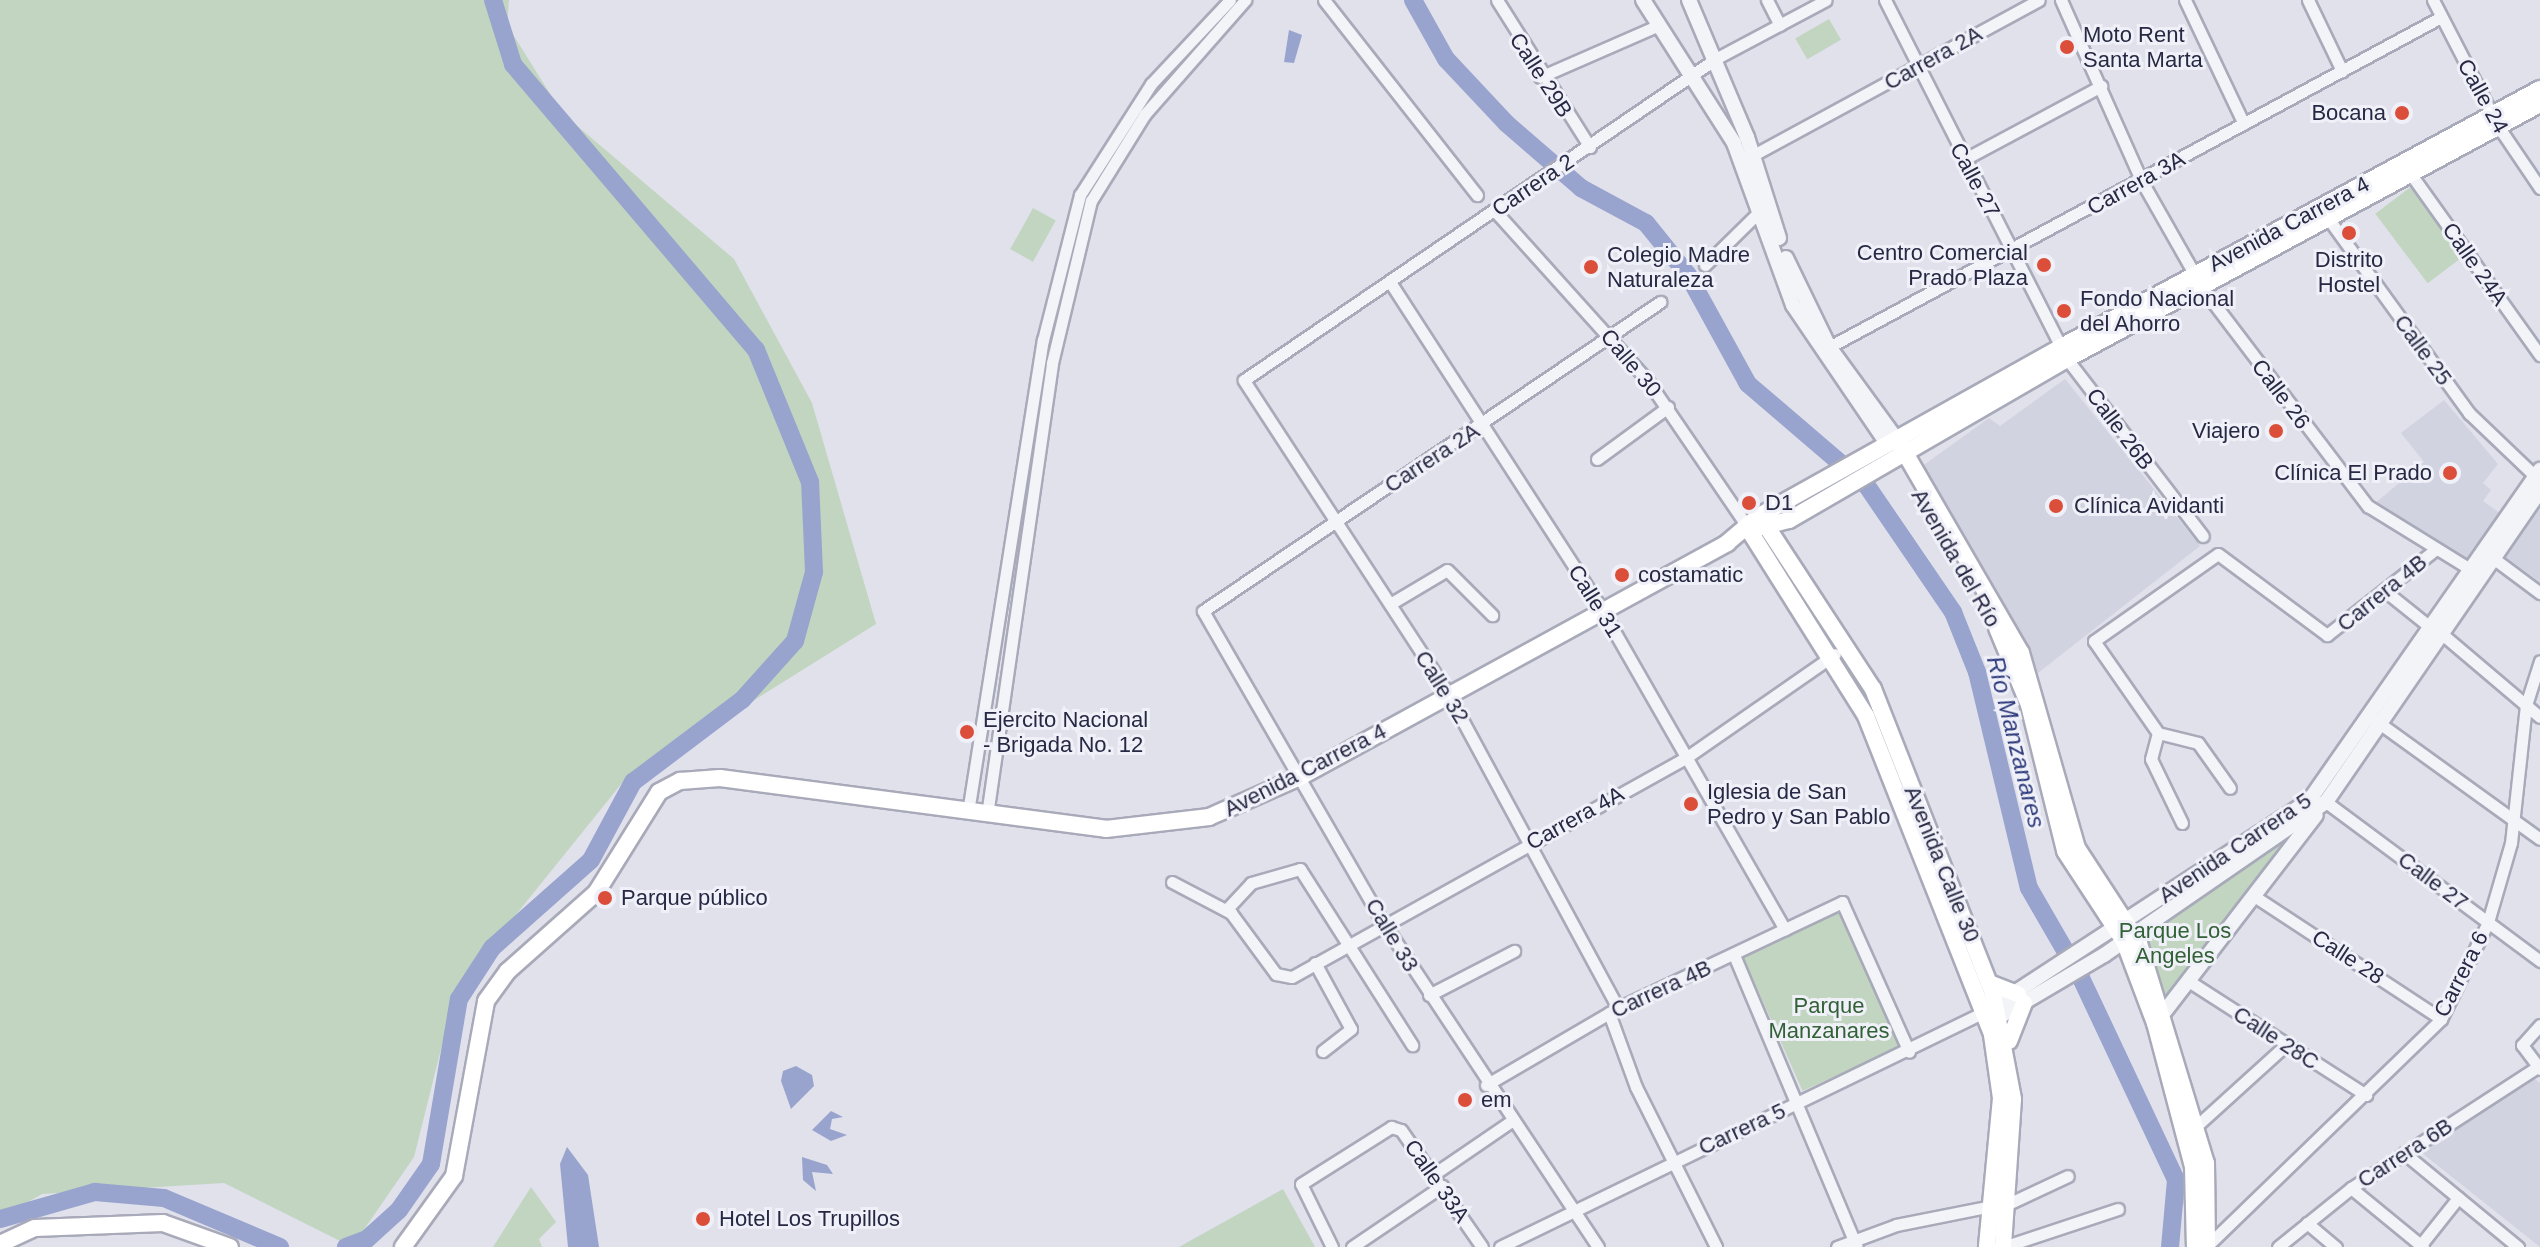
<!DOCTYPE html>
<meta charset="utf-8">
<style>
body{margin:0}
#map{position:relative;width:2540px;height:1247px;overflow:hidden;background:#e0e1eb;font-family:Arial,sans-serif}
div>[style]{position:absolute}
[style*='--x']{left:calc(var(--x)*1px);top:calc(var(--y)*1px);width:calc(var(--w)*1px);rotate:calc(var(--a)*1deg)}
.built>*{inset:0;background:#d2d3e0}
.green>*{inset:0;background:#c1d5c1;transform-origin:0 0}
.water>*{inset:0;background:#98a3ce}
.river>*{height:18px;margin:-9px;padding:0 9px;transform-origin:9px;border-radius:9px;background:#98a3ce}
.roads{filter:drop-shadow(2px 0 #a8aab9) drop-shadow(-2px 0 #a8aab9) drop-shadow(0 2px #a8aab9) drop-shadow(0 -2px #a8aab9)}
.minor>*{height:11px;margin:-5.5px;padding:0 5.5px;transform-origin:5.5px;border-radius:5.5px;background:#f3f4f8}
.tertiary>*{height:14px;margin:-7px;padding:0 7px;transform-origin:7px;border-radius:7px;background:#f3f4f8}
.secondary>*{height:16px;margin:-8px;padding:0 8px;transform-origin:8px;border-radius:8px;background:#fff}
.dots>*{width:22px;height:22px;translate:-50% -50%;box-sizing:border-box;border:4px solid #f0f1f8;border-radius:50%}
span{translate:-50% -50%;white-space:nowrap;text-align:center;line-height:1.15;-webkit-text-stroke:6px #f0f1f8;paint-order:stroke}
.poi-label{font-size:22px;color:#272944}
.left{translate:0 -50%;text-align:left}
.right{translate:-100% -50%;text-align:right}
.street-label{font-size:22px;color:#272944}
.park-label{font-size:22px;color:#336137}
.water-label{font-size:24px;color:#2d3a7c;font-style:italic}
</style>
<div id="map">
<div class="built">
<div style="clip-path:polygon(2065px 379px,2200px 546px,2038px 673px,1921px 467px,1989px 418px,2000px 426px)"></div>
<div style="clip-path:polygon(2444px 400px,2498px 464px,2483px 483px,2491px 490px,2483px 501px,2501px 514px,2469px 566px,2373px 505px,2424px 462px,2401px 433px)"></div>
<div style="clip-path:polygon(2540px 495px,2540px 582px,2499px 552px)"></div>
<div style="clip-path:polygon(2533px 1078px,2540px 1083px,2540px 1247px,2422px 1153px)"></div>
</div>
<div class="green">
<div style="clip-path:polygon(0 0,509px 0,507px 25px,562px 113px,734px 259px,812px 403px,876px 624px,622px 783px,456px 989px,414px 1157px,352px 1247px,224px 1183px,42px 1194px,0 1218px)"></div>
<div style="left:1829px;top:19px;width:24px;height:39px;rotate:60deg"></div>
<div style="left:2412px;top:186px;width:87px;height:46px;rotate:53deg"></div>
<div style="left:1033px;top:208px;width:26px;height:47px;rotate:29deg"></div>
<div style="clip-path:polygon(2299px 828px,2166px 1001px,2141px 933px)"></div>
<div style="left:1839px;top:907px;width:153px;height:108px;rotate:66deg"></div>
<div style="clip-path:polygon(531px 1187px,556px 1222px,539px 1239px,542px 1247px,493px 1247px)"></div>
<div style="clip-path:polygon(1283px 1189px,1315px 1247px,1179px 1247px)"></div>
</div>
<div class="water">
<div style="clip-path:polygon(1289px 30px,1302px 35px,1294px 63px,1284px 62px)"></div>
<div style="clip-path:polygon(796px 1066px,812px 1075px,814px 1086px,791px 1109px,781px 1081px,783px 1071px)"></div>
<div style="clip-path:polygon(831px 1111px,843px 1117px,832px 1119px,830px 1129px,847px 1135px,831px 1141px,812px 1130px)"></div>
<div style="clip-path:polygon(567px 1147px,588px 1175px,599px 1247px,568px 1247px,560px 1164px)"></div>
<div style="clip-path:polygon(802px 1157px,827px 1165px,833px 1174px,812px 1172px,816px 1191px,803px 1180px)"></div>
</div>
<div class="river">
<div style="--x:1413;--y:0;--w:68;--a:60.8"></div>
<div style="--x:1446;--y:59;--w:88;--a:46.8"></div>
<div style="--x:1506;--y:123;--w:99;--a:40.9"></div>
<div style="--x:1581;--y:188;--w:74;--a:28.3"></div>
<div style="--x:1646;--y:223;--w:67;--a:51.1"></div>
<div style="--x:1688;--y:275;--w:124;--a:61.2"></div>
<div style="--x:1748;--y:384;--w:157;--a:40.6"></div>
<div style="--x:1867;--y:486;--w:153;--a:55.7"></div>
<div style="--x:1953;--y:612;--w:65;--a:68.2"></div>
<div style="--x:1977;--y:672;--w:222;--a:76.5"></div>
<div style="--x:2029;--y:888;--w:104;--a:60"></div>
<div style="--x:2081;--y:978;--w:223;--a:64.8"></div>
<div style="--x:2176;--y:1180;--w:67;--a:95.1"></div>
<div style="--x:0;--y:1219;--w:99;--a:-15.9"></div>
<div style="--x:95;--y:1192;--w:69;--a:5"></div>
<div style="--x:164;--y:1198;--w:126;--a:22.9"></div>
<div style="--x:346;--y:1247;--w:22;--a:-21"></div>
<div style="--x:367;--y:1239;--w:43;--a:-42.2"></div>
<div style="--x:399;--y:1210;--w:56;--a:-55.2"></div>
<div style="--x:431;--y:1164;--w:167;--a:-80.4"></div>
<div style="--x:459;--y:999;--w:61;--a:-57.1"></div>
<div style="--x:492;--y:948;--w:132;--a:-41.6"></div>
<div style="--x:591;--y:860;--w:89;--a:-61.7"></div>
<div style="--x:633;--y:782;--w:136;--a:-37"></div>
<div style="--x:742;--y:700;--w:79;--a:-48.1"></div>
<div style="--x:795;--y:641;--w:72;--a:-74.6"></div>
<div style="--x:814;--y:572;--w:90;--a:-92.5"></div>
<div style="--x:810;--y:482;--w:143;--a:-112.2"></div>
<div style="--x:756;--y:350;--w:375;--a:-130.4"></div>
<div style="--x:513;--y:64;--w:67;--a:-107.4"></div>
</div>
<div class="roads">
<div class="minor">
<div style="--x:1324;--y:0;--w:248;--a:51.9"></div>
<div style="--x:1497;--y:0;--w:174;--a:57.7"></div>
<div style="--x:1767;--y:0;--w:28;--a:63"></div>
<div style="--x:1885;--y:0;--w:402;--a:63.1"></div>
<div style="--x:2067;--y:359;--w:223;--a:52.5"></div>
<div style="--x:2061;--y:0;--w:197;--a:66"></div>
<div style="--x:2141;--y:180;--w:125;--a:60.4"></div>
<div style="--x:2203;--y:289;--w:273;--a:52.8"></div>
<div style="--x:2368;--y:506;--w:120;--a:31.7"></div>
<div style="--x:2185;--y:0;--w:137;--a:64.6"></div>
<div style="--x:2308;--y:0;--w:79;--a:64.4"></div>
<div style="--x:2433;--y:0;--w:142;--a:62.7"></div>
<div style="--x:2498;--y:126;--w:75;--a:55.9"></div>
<div style="--x:1540;--y:77;--w:130;--a:-23.6"></div>
<div style="--x:1746;--y:159;--w:333;--a:-28.5"></div>
<div style="--x:1963;--y:160;--w:157;--a:-28.2"></div>
<div style="--x:2410;--y:173;--w:224;--a:54.5"></div>
<div style="--x:1495;--y:211;--w:229;--a:48"></div>
<div style="--x:1648;--y:381;--w:179;--a:55.7"></div>
<div style="--x:2325;--y:214;--w:246;--a:54.1"></div>
<div style="--x:2469;--y:413;--w:97;--a:43.7"></div>
<div style="--x:1705;--y:265;--w:77;--a:-44.5"></div>
<div style="--x:1390;--y:282;--w:391;--a:57.1"></div>
<div style="--x:1602;--y:610;--w:368;--a:60.2"></div>
<div style="--x:1829;--y:347;--w:695;--a:-28.33"></div>
<div style="--x:1597;--y:459;--w:88;--a:-36.2"></div>
<div style="--x:2493;--y:558;--w:59;--a:36.7"></div>
<div style="--x:2385;--y:591;--w:58;--a:38.7"></div>
<div style="--x:1390;--y:604;--w:66;--a:-30.8"></div>
<div style="--x:1447;--y:570;--w:64;--a:45"></div>
<div style="--x:2442;--y:634;--w:128;--a:40.3"></div>
<div style="--x:2375;--y:720;--w:203;--a:35.8"></div>
<div style="--x:2158;--y:733;--w:41;--a:14"></div>
<div style="--x:2198;--y:743;--w:55;--a:54.6"></div>
<div style="--x:2326;--y:802;--w:267;--a:36.6"></div>
<div style="--x:968;--y:812;--w:478;--a:-81"></div>
<div style="--x:1043;--y:340;--w:150;--a:-75.7"></div>
<div style="--x:1080;--y:195;--w:132;--a:-57.4"></div>
<div style="--x:1151;--y:84;--w:115;--a:-46.8"></div>
<div style="--x:987;--y:815;--w:457;--a:-81.8"></div>
<div style="--x:1052;--y:363;--w:167;--a:-76.5"></div>
<div style="--x:1091;--y:201;--w:102;--a:-58.2"></div>
<div style="--x:1145;--y:114;--w:152;--a:-48.7"></div>
<div style="--x:2182;--y:823;--w:71;--a:-115.8"></div>
<div style="--x:2151;--y:759;--w:27;--a:-75"></div>
<div style="--x:2158;--y:733;--w:112;--a:-124.8"></div>
<div style="--x:2094;--y:641;--w:151;--a:-35.1"></div>
<div style="--x:2218;--y:554;--w:136;--a:36.6"></div>
<div style="--x:2327;--y:635;--w:139;--a:-38.3"></div>
<div style="--x:1172;--y:882;--w:67;--a:27.7"></div>
<div style="--x:1231;--y:913;--w:76;--a:53.6"></div>
<div style="--x:1276;--y:974;--w:16;--a:11"></div>
<div style="--x:1292;--y:977;--w:452;--a:-29.1"></div>
<div style="--x:1687;--y:757;--w:180;--a:-34.8"></div>
<div style="--x:2254;--y:896;--w:224;--a:33.3"></div>
<div style="--x:1226;--y:910;--w:37;--a:-47"></div>
<div style="--x:1251;--y:883;--w:51;--a:-15.9"></div>
<div style="--x:1300;--y:869;--w:209;--a:57.5"></div>
<div style="--x:1734;--y:955;--w:317;--a:67.2"></div>
<div style="--x:1315;--y:963;--w:75;--a:61.4"></div>
<div style="--x:1351;--y:1029;--w:36;--a:142"></div>
<div style="--x:2187;--y:980;--w:213;--a:32.7"></div>
<div style="--x:1429;--y:995;--w:96;--a:-27.4"></div>
<div style="--x:1618;--y:1008;--w:356;--a:-118.4"></div>
<div style="--x:1449;--y:695;--w:376;--a:-123.1"></div>
<div style="--x:1244;--y:380;--w:572;--a:-34.25"></div>
<div style="--x:1717;--y:58;--w:123;--a:-28"></div>
<div style="--x:1609;--y:1013;--w:79;--a:70"></div>
<div style="--x:1636;--y:1087;--w:179;--a:63.4"></div>
<div style="--x:2540;--y:1025;--w:27;--a:132"></div>
<div style="--x:2522;--y:1045;--w:30;--a:53"></div>
<div style="--x:1486;--y:1085;--w:153;--a:-30.3"></div>
<div style="--x:1618;--y:1008;--w:248;--a:-25.3"></div>
<div style="--x:1842;--y:902;--w:164;--a:65.9"></div>
<div style="--x:2192;--y:1130;--w:128;--a:-42.2"></div>
<div style="--x:2404;--y:1153;--w:148;--a:39.5"></div>
<div style="--x:1434;--y:1174;--w:92;--a:-34.4"></div>
<div style="--x:2351;--y:1188;--w:93;--a:39.3"></div>
<div style="--x:2006;--y:1205;--w:68;--a:-25.1"></div>
<div style="--x:2307;--y:1223;--w:38;--a:40"></div>
<div style="--x:2207;--y:1246;--w:326;--a:-44.1"></div>
<div style="--x:2441;--y:1019;--w:108;--a:-64.1"></div>
<div style="--x:2488;--y:922;--w:82;--a:-73.8"></div>
<div style="--x:2511;--y:843;--w:139;--a:-83.8"></div>
<div style="--x:2526;--y:705;--w:46;--a:-72.3"></div>
<div style="--x:1332;--y:1247;--w:70;--a:-116.2"></div>
<div style="--x:1301;--y:1184;--w:107;--a:-32.3"></div>
<div style="--x:1391;--y:1127;--w:10;--a:17"></div>
<div style="--x:1401;--y:1130;--w:142;--a:55.3"></div>
<div style="--x:1352;--y:1247;--w:109;--a:-34.1"></div>
<div style="--x:1500;--y:1247;--w:538;--a:-25.9"></div>
<div style="--x:1598;--y:1247;--w:391;--a:-123.5"></div>
<div style="--x:1382;--y:921;--w:358;--a:-120"></div>
<div style="--x:1203;--y:611;--w:552;--a:-34.06"></div>
<div style="--x:1837;--y:1247;--w:63;--a:-20.4"></div>
<div style="--x:1896;--y:1225;--w:98;--a:-11.2"></div>
<div style="--x:2003;--y:1247;--w:121;--a:-18.3"></div>
<div style="--x:2278;--y:1247;--w:94;--a:-38.9"></div>
<div style="--x:2351;--y:1188;--w:222;--a:-33"></div>
<div style="--x:2419;--y:1247;--w:63;--a:-51.5"></div>
</div>
<div class="tertiary">
<div style="--x:1643;--y:0;--w:169;--a:57.5"></div>
<div style="--x:1734;--y:143;--w:172;--a:70"></div>
<div style="--x:1793;--y:305;--w:169;--a:55.8"></div>
<div style="--x:1689;--y:0;--w:149;--a:67.1"></div>
<div style="--x:1747;--y:137;--w:106;--a:72.4"></div>
<div style="--x:1786;--y:258;--w:99;--a:64.2"></div>
<div style="--x:1829;--y:347;--w:115;--a:53.8"></div>
<div style="--x:1988;--y:1010;--w:383;--a:-33.1"></div>
<div style="--x:2309;--y:801;--w:404;--a:-55.1"></div>
<div style="--x:2165;--y:1011;--w:247;--a:-52.4"></div>
<div style="--x:1989;--y:1023;--w:134;--a:-30.6"></div>
<div style="--x:2104;--y:955;--w:270;--a:-34.6"></div>
<div style="--x:2326;--y:802;--w:378;--a:-55.5"></div>
</div>
<div class="secondary">
<div style="--x:1901;--y:446;--w:239;--a:59.9"></div>
<div style="--x:2021;--y:653;--w:203;--a:74"></div>
<div style="--x:2077;--y:848;--w:113;--a:56.9"></div>
<div style="--x:2139;--y:943;--w:230;--a:73.1"></div>
<div style="--x:2206;--y:1163;--w:84;--a:89.3"></div>
<div style="--x:1765;--y:524;--w:197;--a:56.8"></div>
<div style="--x:1873;--y:689;--w:328;--a:68.5"></div>
<div style="--x:1993;--y:994;--w:107;--a:79.2"></div>
<div style="--x:2013;--y:1099;--w:148;--a:93.9"></div>
<div style="--x:1749;--y:530;--w:41;--a:-14"></div>
<div style="--x:1789;--y:520;--w:321;--a:-30.1"></div>
<div style="--x:2067;--y:359;--w:537;--a:-28.33"></div>
<div style="--x:1749;--y:530;--w:220;--a:57.8"></div>
<div style="--x:1866;--y:716;--w:343;--a:68.4"></div>
<div style="--x:1992;--y:1035;--w:64;--a:81.9"></div>
<div style="--x:2001;--y:1098;--w:150;--a:95.4"></div>
<div style="--x:1997;--y:628;--w:83;--a:67.4"></div>
<div style="--x:2029;--y:705;--w:150;--a:76.1"></div>
<div style="--x:2065;--y:851;--w:108;--a:56.8"></div>
<div style="--x:2124;--y:941;--w:88;--a:69.3"></div>
<div style="--x:2155;--y:1023;--w:149;--a:75.2"></div>
<div style="--x:2193;--y:1167;--w:80;--a:88.6"></div>
<div style="--x:1989;--y:983;--w:31;--a:21"></div>
<div style="--x:2009;--y:1041;--w:41;--a:-68.5"></div>
<div style="--x:0;--y:1244;--w:38;--a:-25"></div>
<div style="--x:35;--y:1228;--w:128;--a:-2.2"></div>
<div style="--x:163;--y:1223;--w:71;--a:19.7"></div>
<div style="--x:403;--y:1247;--w:87;--a:-54.3"></div>
<div style="--x:454;--y:1176;--w:178;--a:-79.6"></div>
<div style="--x:486;--y:1001;--w:37;--a:-54"></div>
<div style="--x:508;--y:971;--w:118;--a:-41.6"></div>
<div style="--x:596;--y:893;--w:119;--a:-58"></div>
<div style="--x:659;--y:792;--w:24;--a:-28"></div>
<div style="--x:680;--y:781;--w:40;--a:-4.3"></div>
<div style="--x:720;--y:778;--w:389;--a:7.5"></div>
<div style="--x:1106;--y:829;--w:104;--a:-6.6"></div>
<div style="--x:1209;--y:817;--w:102;--a:-23.8"></div>
<div style="--x:1302;--y:776;--w:485;--a:-28.7"></div>
<div style="--x:1727;--y:543;--w:42;--a:-40.2"></div>
<div style="--x:1759;--y:516;--w:346;--a:-29.2"></div>
<div style="--x:2061;--y:347;--w:544;--a:-28.31"></div>
</div>
</div>
<div class="dots">
<div style="left:2067px;top:47px;background:#db4f3a"></div>
<div style="left:2402px;top:113px;background:#db4f3a"></div>
<div style="left:2349px;top:233px;background:#db4f3a"></div>
<div style="left:2044px;top:265px;background:#db4f3a"></div>
<div style="left:1591px;top:267px;background:#db4f3a"></div>
<div style="left:2064px;top:311px;background:#db4f3a"></div>
<div style="left:2276px;top:431px;background:#db4f3a"></div>
<div style="left:2450px;top:473px;background:#db4f3a"></div>
<div style="left:1749px;top:503px;background:#db4f3a"></div>
<div style="left:2056px;top:506px;background:#db4f3a"></div>
<div style="left:1622px;top:575px;background:#db4f3a"></div>
<div style="left:967px;top:732px;background:#db4f3a"></div>
<div style="left:1691px;top:804px;background:#db4f3a"></div>
<div style="left:605px;top:898px;background:#db4f3a"></div>
<div style="left:1465px;top:1100px;background:#db4f3a"></div>
<div style="left:703px;top:1219px;background:#db4f3a"></div>
</div>
<div class="poi-label">
<span class="left" style="left:2083px;top:47px">Moto Rent<br>Santa Marta</span>
<span class="right" style="left:2386px;top:113px">Bocana</span>
<span class="right" style="left:2028px;top:265px">Centro Comercial<br>Prado Plaza</span>
<span class="left" style="left:1607px;top:267px">Colegio Madre<br>Naturaleza</span>
<span style="left:2349px;top:272px">Distrito<br>Hostel</span>
<span class="left" style="left:2080px;top:311px">Fondo Nacional<br>del Ahorro</span>
<span class="right" style="left:2260px;top:431px">Viajero</span>
<span class="right" style="left:2432px;top:473px">Clínica El Prado</span>
<span class="left" style="left:1765px;top:503px">D1</span>
<span class="left" style="left:2074px;top:506px">Clínica Avidanti</span>
<span class="left" style="left:1638px;top:575px">costamatic</span>
<span class="left" style="left:983px;top:732px">Ejercito Nacional<br>- Brigada No. 12</span>
<span class="left" style="left:1707px;top:804px">Iglesia de San<br>Pedro y San Pablo</span>
<span class="left" style="left:621px;top:898px">Parque público</span>
<span class="left" style="left:1481px;top:1100px">em</span>
<span class="left" style="left:719px;top:1219px">Hotel Los Trupillos</span>
</div>
<div class="street-label">
<span style="left:1933px;top:58px;rotate:-29deg">Carrera 2A</span>
<span style="left:1541px;top:75px;rotate:57deg">Calle 29B</span>
<span style="left:2483px;top:96px;rotate:61deg">Calle 24</span>
<span style="left:1975px;top:180px;rotate:62deg">Calle 27</span>
<span style="left:2136px;top:183px;rotate:-29deg">Carrera 3A</span>
<span style="left:1533px;top:185px;rotate:-34deg">Carrera 2</span>
<span style="left:2289px;top:224px;rotate:-28deg">Avenida Carrera 4</span>
<span style="left:2475px;top:264px;rotate:55deg">Calle 24A</span>
<span style="left:2423px;top:350px;rotate:54deg">Calle 25</span>
<span style="left:1631px;top:363px;rotate:50deg">Calle 30</span>
<span style="left:2281px;top:394px;rotate:53deg">Calle 26</span>
<span style="left:2120px;top:429px;rotate:53deg">Calle 26B</span>
<span style="left:1432px;top:458px;rotate:-33deg">Carrera 2A</span>
<span style="left:1956px;top:558px;rotate:60deg">Avenida del Río</span>
<span style="left:2382px;top:593px;rotate:-39deg">Carrera 4B</span>
<span style="left:1595px;top:601px;rotate:58deg">Calle 31</span>
<span style="left:1442px;top:687px;rotate:58deg">Calle 32</span>
<span style="left:1305px;top:770px;rotate:-27deg">Avenida Carrera 4</span>
<span style="left:1575px;top:818px;rotate:-29deg">Carrera 4A</span>
<span style="left:2235px;top:848px;rotate:-34deg">Avenida Carrera 5</span>
<span style="left:1942px;top:864px;rotate:68deg">Avenida Calle 30</span>
<span style="left:2433px;top:881px;rotate:37deg">Calle 27</span>
<span style="left:1392px;top:935px;rotate:59deg">Calle 33</span>
<span style="left:2348px;top:957px;rotate:33deg">Calle 28</span>
<span style="left:2461px;top:974px;rotate:-63deg">Carrera 6</span>
<span style="left:1661px;top:989px;rotate:-25deg">Carrera 4B</span>
<span style="left:2276px;top:1038px;rotate:33deg">Calle 28C</span>
<span style="left:1742px;top:1129px;rotate:-25deg">Carrera 5</span>
<span style="left:2405px;top:1153px;rotate:-33deg">Carrera 6B</span>
<span style="left:1437px;top:1181px;rotate:55deg">Calle 33A</span>
</div>
<div class="park-label">
<span style="left:2175px;top:943px">Parque Los<br>Angeles</span>
<span style="left:1829px;top:1018px">Parque<br>Manzanares</span>
</div>
<div class="water-label">
<span style="left:2016px;top:742px;rotate:76deg">Río Manzanares</span>
</div>
</div>
